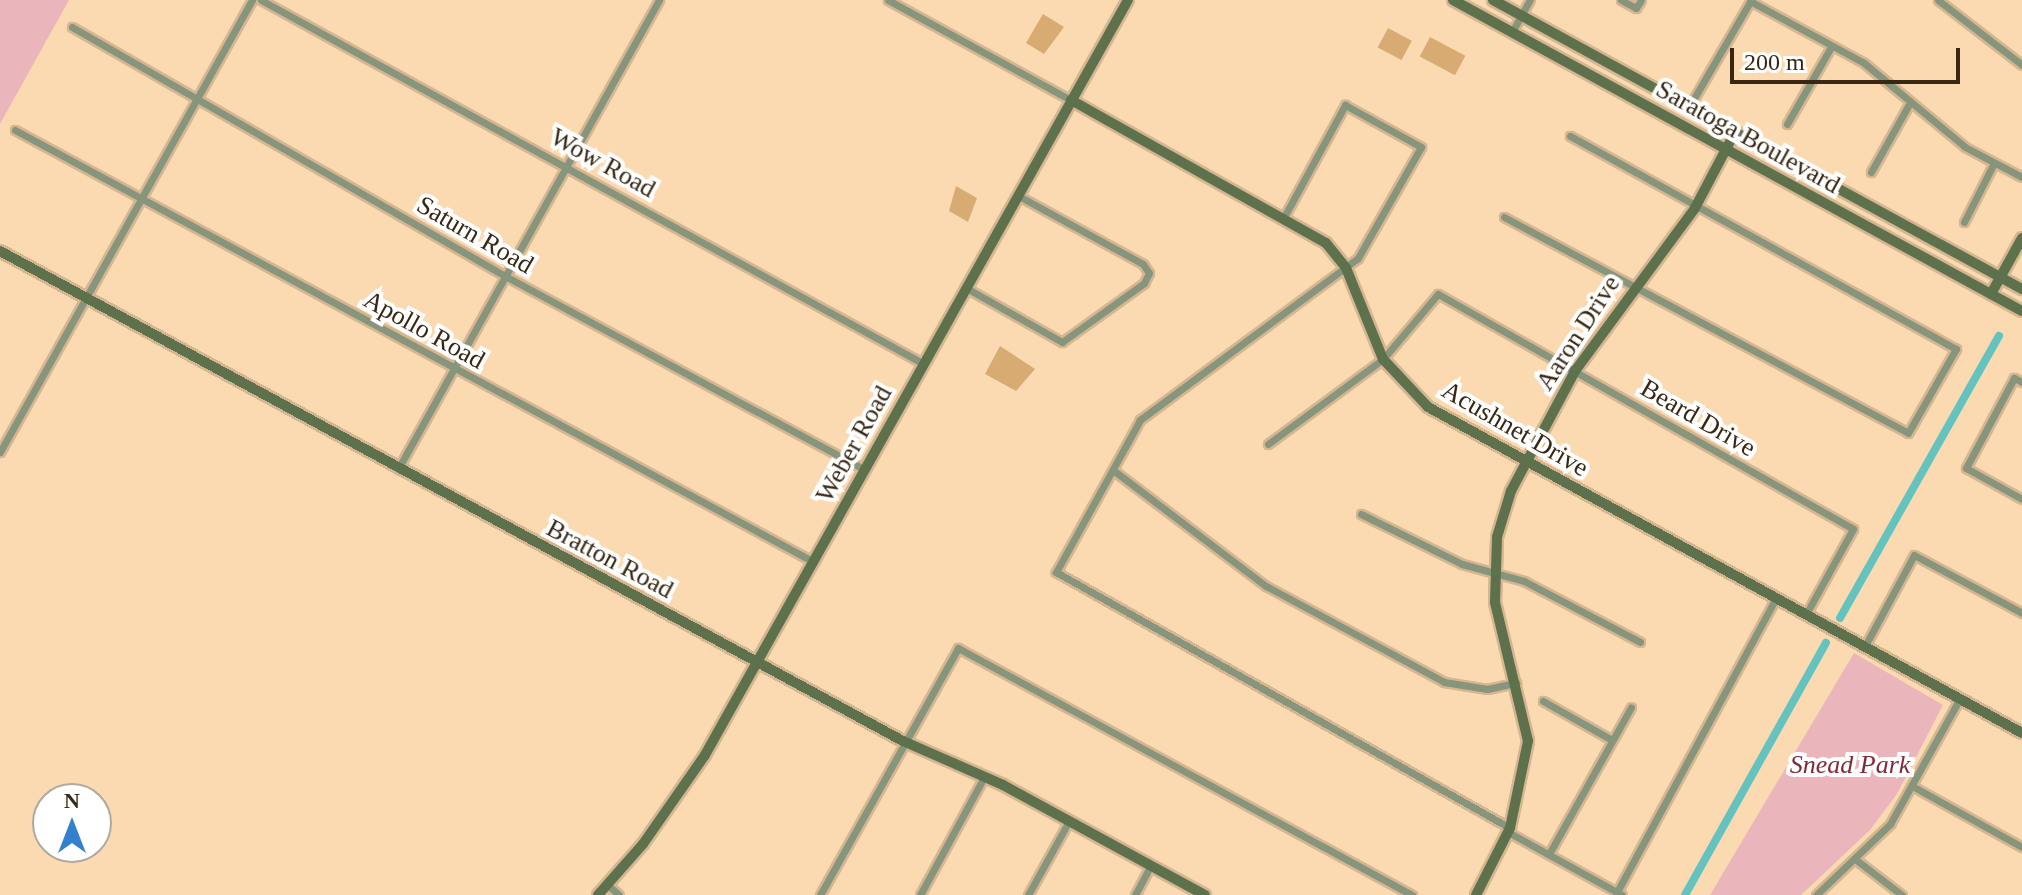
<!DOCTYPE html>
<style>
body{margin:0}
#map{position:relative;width:2022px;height:895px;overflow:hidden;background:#fcdab1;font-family:Georgia,serif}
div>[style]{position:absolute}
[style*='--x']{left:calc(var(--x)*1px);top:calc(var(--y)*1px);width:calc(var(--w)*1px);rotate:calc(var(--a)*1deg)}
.green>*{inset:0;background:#ebb6bb}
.canal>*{height:8px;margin:-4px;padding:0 4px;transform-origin:4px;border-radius:4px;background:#64c3bf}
.building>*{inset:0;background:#d8ab73;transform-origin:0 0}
.roads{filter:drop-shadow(2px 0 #d5b691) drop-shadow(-2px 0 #d5b691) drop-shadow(0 2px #d5b691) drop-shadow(0 -2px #d5b691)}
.street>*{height:7px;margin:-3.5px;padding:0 3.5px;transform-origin:3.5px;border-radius:3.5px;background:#86957c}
.secondary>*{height:10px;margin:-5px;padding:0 5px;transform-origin:5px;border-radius:5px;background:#5c714c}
span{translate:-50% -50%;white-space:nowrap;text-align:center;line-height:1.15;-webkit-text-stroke:8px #fff;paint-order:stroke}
.street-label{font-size:26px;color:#372713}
.park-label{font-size:26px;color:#80293b;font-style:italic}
.north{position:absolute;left:32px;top:783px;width:80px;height:80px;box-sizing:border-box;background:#fff;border:2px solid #afa9a1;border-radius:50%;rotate:0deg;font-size:22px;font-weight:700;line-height:32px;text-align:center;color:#372713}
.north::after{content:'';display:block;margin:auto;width:28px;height:36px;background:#3380d0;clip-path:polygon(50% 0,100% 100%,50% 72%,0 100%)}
.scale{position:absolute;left:1730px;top:48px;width:230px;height:36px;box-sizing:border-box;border:4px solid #372713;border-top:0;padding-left:10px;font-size:24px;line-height:28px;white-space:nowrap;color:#372713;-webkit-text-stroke:6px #fff;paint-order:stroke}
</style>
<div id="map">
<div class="green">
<div style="clip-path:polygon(0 0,69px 0,0 124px)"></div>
<div style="clip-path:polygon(1854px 653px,1943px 705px,1897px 794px,1870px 830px,1801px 895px,1710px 895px)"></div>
</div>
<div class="canal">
<div style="--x:1840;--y:618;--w:324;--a:-60.6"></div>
<div style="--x:1685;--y:895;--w:289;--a:-60.8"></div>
</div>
<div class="building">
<div style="clip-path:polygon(1043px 14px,1064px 27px,1044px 54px,1026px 43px)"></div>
<div style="left:1388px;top:28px;width:27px;height:22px;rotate:28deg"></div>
<div style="left:1430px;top:37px;width:40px;height:22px;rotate:28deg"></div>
<div style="clip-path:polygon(956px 186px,977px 198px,968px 222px,949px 211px)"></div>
<div style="clip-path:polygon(1000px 346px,1035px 369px,1016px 391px,985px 374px)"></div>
</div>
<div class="roads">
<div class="street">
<div style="--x:261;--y:0;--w:756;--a:28.77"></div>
<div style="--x:888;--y:0;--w:209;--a:28.7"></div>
<div style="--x:1621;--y:0;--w:17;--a:28"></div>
<div style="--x:1636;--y:8;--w:9;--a:-58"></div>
<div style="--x:1938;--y:0;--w:106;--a:37.7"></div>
<div style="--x:1750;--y:1;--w:130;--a:28.5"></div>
<div style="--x:1864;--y:63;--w:131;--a:39.7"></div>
<div style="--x:1965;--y:147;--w:64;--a:27.8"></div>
<div style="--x:72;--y:27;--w:502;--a:29.89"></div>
<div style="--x:507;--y:277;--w:405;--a:28.3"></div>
<div style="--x:1512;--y:32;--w:37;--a:-61"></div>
<div style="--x:1689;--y:107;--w:124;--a:-59.9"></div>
<div style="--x:1787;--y:124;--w:89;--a:-60.3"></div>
<div style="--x:15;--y:130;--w:908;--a:28.4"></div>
<div style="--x:1871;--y:172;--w:76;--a:-60.7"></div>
<div style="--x:1284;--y:217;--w:128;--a:-61.4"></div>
<div style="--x:1345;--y:105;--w:87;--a:28.9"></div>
<div style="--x:1421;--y:147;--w:128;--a:119.6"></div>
<div style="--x:1358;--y:258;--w:272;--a:143.4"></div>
<div style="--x:1140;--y:420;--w:174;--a:118.9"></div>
<div style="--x:1056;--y:572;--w:521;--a:29.42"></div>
<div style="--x:1504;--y:217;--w:458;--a:28.1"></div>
<div style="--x:1908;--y:433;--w:97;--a:-60.3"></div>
<div style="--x:1956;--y:349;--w:441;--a:-151.1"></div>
<div style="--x:1964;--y:222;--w:66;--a:-63"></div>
<div style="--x:968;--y:289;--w:108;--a:29.4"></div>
<div style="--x:1062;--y:342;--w:101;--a:-35.7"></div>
<div style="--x:1144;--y:283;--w:11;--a:-63"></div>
<div style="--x:1149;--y:273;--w:11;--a:-124"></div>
<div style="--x:1143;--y:264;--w:141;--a:-151.3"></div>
<div style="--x:2022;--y:382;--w:9;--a:-153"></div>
<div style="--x:2014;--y:378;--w:102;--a:118.1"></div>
<div style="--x:1966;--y:468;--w:64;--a:29"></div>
<div style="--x:1268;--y:444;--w:143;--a:-36.5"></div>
<div style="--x:1383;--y:359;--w:85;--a:-49.8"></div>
<div style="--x:1438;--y:294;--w:477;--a:29.5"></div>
<div style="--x:1853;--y:529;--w:97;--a:118.9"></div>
<div style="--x:0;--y:452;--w:518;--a:-60.86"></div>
<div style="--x:398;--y:469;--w:537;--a:-60.9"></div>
<div style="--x:1113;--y:470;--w:192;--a:37.2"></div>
<div style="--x:1266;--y:586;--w:202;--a:28.3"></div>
<div style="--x:1444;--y:682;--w:44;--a:9.2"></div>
<div style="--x:1487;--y:689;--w:30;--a:-12"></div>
<div style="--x:1361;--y:514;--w:113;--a:26.3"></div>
<div style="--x:1462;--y:564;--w:64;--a:15.3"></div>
<div style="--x:1524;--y:581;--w:131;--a:27.7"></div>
<div style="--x:1865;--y:646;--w:103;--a:-61.7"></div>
<div style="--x:1914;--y:555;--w:123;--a:28.2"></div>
<div style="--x:1543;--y:701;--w:79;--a:29.5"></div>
<div style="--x:1914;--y:787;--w:124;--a:29.1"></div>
<div style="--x:1508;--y:832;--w:130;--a:28.9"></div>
<div style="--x:1549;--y:854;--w:168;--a:-60.8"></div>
<div style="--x:1855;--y:859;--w:59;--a:37.5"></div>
<div style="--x:607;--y:884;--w:16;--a:43"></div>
<div style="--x:1617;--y:892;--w:334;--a:-61.6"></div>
<div style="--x:820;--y:895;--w:283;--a:-60.8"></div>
<div style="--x:958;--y:648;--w:517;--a:28.55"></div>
<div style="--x:920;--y:895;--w:134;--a:-61.5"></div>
<div style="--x:1028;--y:895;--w:85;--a:-61"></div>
<div style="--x:1135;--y:895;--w:34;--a:-62"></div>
<div style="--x:1816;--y:895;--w:103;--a:-43.8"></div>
<div style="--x:1890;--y:824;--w:142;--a:-60.9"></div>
</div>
<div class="secondary">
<div style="--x:1453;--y:0;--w:648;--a:28.66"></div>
<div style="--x:1493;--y:0;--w:603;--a:28.65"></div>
<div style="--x:1071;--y:100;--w:292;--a:29.3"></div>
<div style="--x:1326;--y:243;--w:32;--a:51"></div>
<div style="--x:1346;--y:268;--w:98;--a:67.9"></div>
<div style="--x:1383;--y:359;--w:66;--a:46.8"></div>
<div style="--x:1428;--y:407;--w:678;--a:28.76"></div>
<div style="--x:0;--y:251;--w:1027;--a:28.49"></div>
<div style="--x:903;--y:741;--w:109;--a:23.7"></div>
<div style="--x:1003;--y:785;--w:230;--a:28.6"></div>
<div style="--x:1991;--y:294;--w:64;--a:-61"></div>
<div style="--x:598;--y:895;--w:68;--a:-48.6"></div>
<div style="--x:643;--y:844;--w:108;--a:-55.1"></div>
<div style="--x:705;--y:755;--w:865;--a:-60.74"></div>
<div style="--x:1476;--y:895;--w:75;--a:-63.1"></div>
<div style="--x:1510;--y:828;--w:89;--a:-78.3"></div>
<div style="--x:1528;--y:741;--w:143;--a:-103.4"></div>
<div style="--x:1495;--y:602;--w:65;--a:-88.2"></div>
<div style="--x:1497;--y:537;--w:48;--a:-73.1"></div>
<div style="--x:1511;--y:491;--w:136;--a:-61.9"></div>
<div style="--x:1575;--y:371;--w:202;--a:-53.6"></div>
<div style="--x:1695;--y:208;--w:86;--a:-62.2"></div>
</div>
</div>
<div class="street-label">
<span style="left:1748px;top:137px;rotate:29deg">Saratoga Boulevard</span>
<span style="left:603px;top:163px;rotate:29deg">Wow Road</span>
<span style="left:475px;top:235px;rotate:30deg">Saturn Road</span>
<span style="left:424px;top:330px;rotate:29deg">Apollo Road</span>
<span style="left:1578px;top:333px;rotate:-57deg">Aaron Drive</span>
<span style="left:1698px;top:418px;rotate:30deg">Beard Drive</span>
<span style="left:1515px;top:429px;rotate:30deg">Acushnet Drive</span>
<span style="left:854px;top:444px;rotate:-61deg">Weber Road</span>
<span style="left:610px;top:559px;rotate:28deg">Bratton Road</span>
</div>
<div class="park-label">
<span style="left:1850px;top:765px">Snead Park</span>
</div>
<div class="north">N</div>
<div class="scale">200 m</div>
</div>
